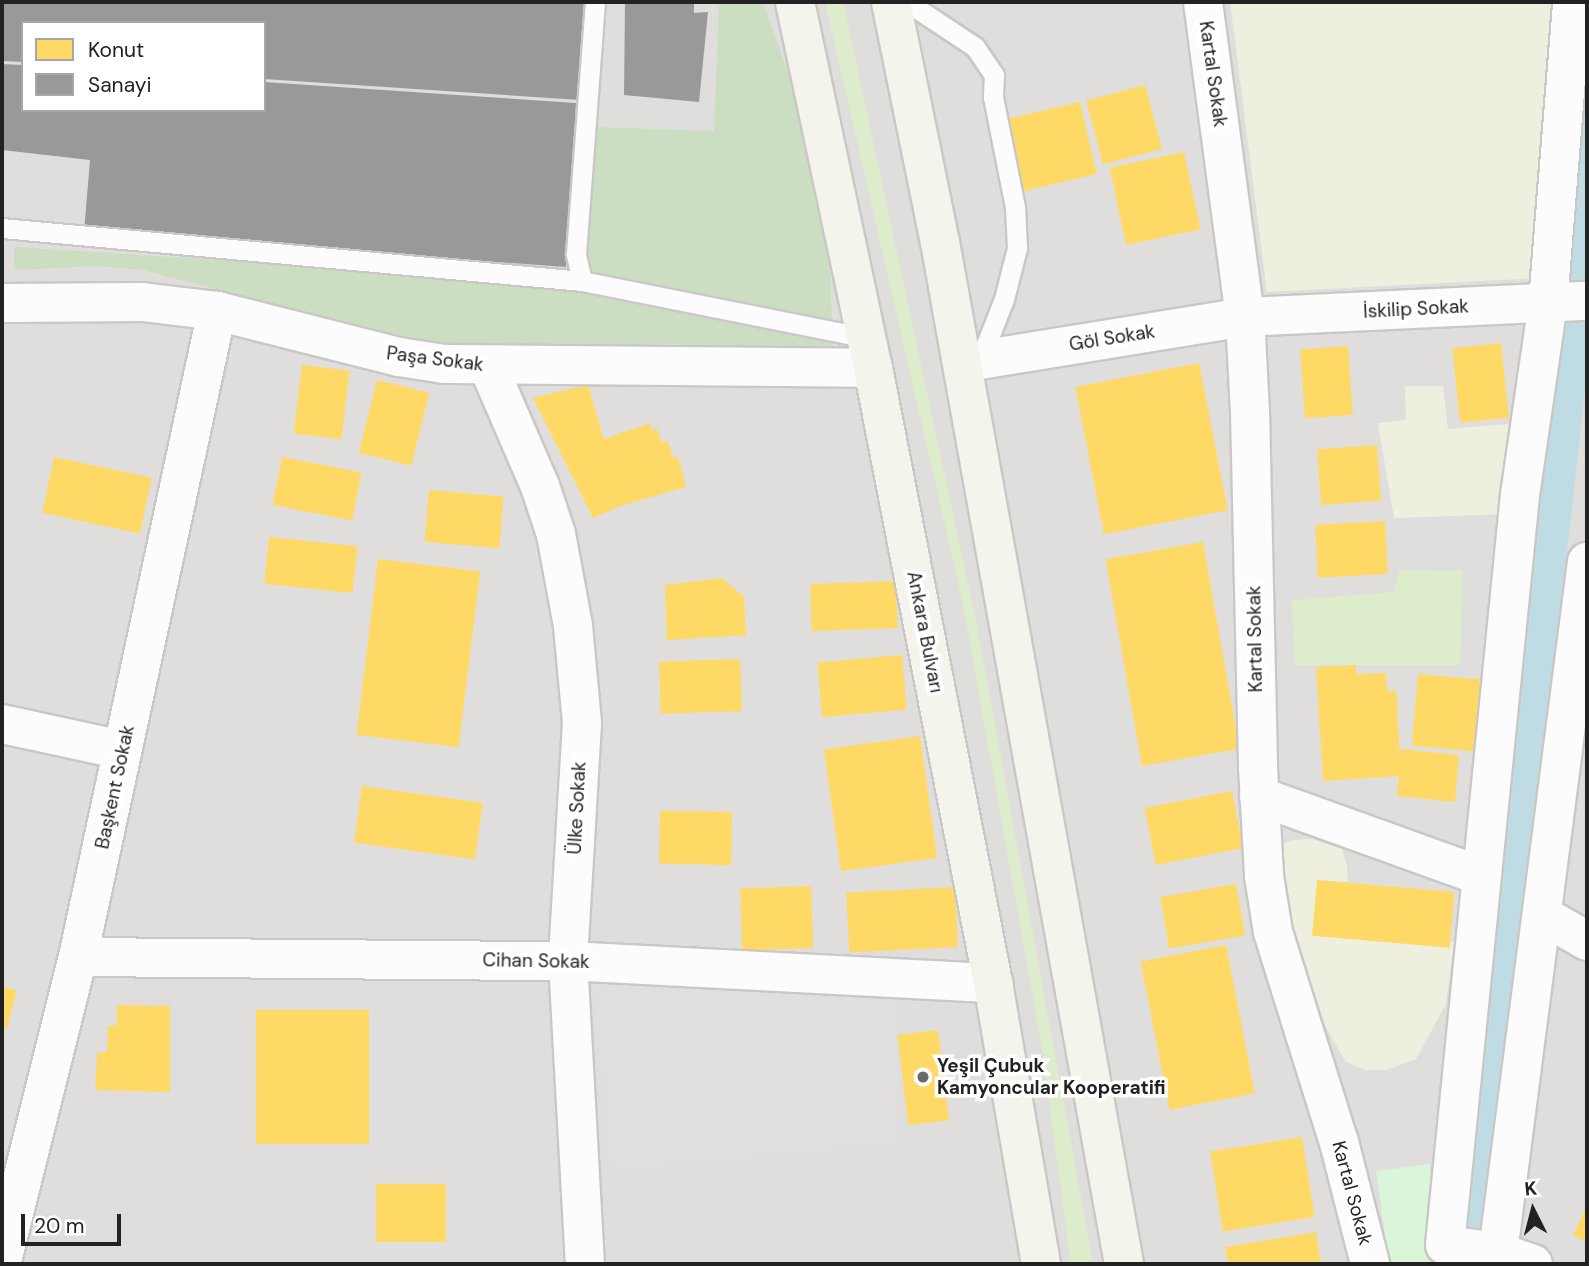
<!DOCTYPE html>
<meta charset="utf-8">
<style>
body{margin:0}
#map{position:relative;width:1589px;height:1266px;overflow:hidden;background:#f0eeeb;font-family:"DM Sans",sans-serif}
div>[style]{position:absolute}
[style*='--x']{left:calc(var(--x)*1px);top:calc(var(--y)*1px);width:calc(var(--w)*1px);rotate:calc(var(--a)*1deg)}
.residential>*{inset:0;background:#dfdedc}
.farmland>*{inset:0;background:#efefdf}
.grass>*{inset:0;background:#ddeccb}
.forest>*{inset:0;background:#cbdec1}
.park>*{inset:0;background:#daf5da}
.parking>*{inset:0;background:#e0dfde}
.water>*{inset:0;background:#bfdbe3}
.homes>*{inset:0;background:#ffd966;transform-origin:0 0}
.industry>*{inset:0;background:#999}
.roads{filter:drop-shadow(2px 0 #c9c8c7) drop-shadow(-2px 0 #c9c8c7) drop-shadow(0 2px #c9c8c7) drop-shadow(0 -2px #c9c8c7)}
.service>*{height:19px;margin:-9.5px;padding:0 9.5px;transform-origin:9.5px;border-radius:9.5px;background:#fdfcfc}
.minor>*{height:38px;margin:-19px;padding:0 19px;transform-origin:19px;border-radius:19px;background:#fdfcfc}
.secondary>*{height:38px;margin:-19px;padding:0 19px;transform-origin:19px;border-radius:19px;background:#f4f4ed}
.dots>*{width:19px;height:19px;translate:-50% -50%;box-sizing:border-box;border:4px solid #fff;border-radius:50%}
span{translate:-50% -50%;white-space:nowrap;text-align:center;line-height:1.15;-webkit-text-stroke:7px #fff;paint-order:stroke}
.street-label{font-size:19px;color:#222}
.poi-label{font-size:19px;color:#222;font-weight:700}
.left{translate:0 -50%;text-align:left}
.frame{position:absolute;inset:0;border:4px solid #222;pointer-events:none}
.legend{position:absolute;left:21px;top:21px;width:245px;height:91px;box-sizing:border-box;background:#fff;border:2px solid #a7a7a7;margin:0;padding:9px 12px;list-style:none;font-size:21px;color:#222}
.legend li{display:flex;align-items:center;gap:14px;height:35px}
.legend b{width:35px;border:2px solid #a7a7a7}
.north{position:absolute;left:1498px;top:1175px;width:70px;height:70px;-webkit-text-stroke:5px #fff;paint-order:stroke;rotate:354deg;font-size:19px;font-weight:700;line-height:28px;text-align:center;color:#222}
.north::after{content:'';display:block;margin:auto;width:24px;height:32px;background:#222;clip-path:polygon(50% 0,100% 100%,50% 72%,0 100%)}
.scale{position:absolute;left:21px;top:1214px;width:100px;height:32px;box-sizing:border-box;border:4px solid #222;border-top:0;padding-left:9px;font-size:21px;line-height:24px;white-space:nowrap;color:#222;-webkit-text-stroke:5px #fff;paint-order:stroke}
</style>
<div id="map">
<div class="residential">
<div style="clip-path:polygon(evenodd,2px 2px,1587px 2px,1587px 1264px,2px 1264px,2px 2px,23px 23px,264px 23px,264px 110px,23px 110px,23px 23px)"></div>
</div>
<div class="farmland">
<div style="clip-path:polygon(1230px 2px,1561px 2px,1543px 278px,1267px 292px)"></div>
<div style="clip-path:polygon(1405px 386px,1443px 386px,1448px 429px,1518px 423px,1509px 514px,1394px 518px,1378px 423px,1406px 420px)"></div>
<div style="clip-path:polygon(1312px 839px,1342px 849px,1347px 866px,1348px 882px,1318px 880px,1318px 936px,1454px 942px,1446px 1004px,1416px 1059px,1387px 1070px,1365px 1070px,1345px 1061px,1322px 1020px,1295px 960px,1276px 846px,1294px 840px)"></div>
</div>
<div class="grass">
<div style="clip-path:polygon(825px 2px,843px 2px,976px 620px,1093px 1264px,1071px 1264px,1041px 1043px,963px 604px)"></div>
<div style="clip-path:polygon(1400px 570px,1463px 571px,1460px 665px,1295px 665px,1292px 600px,1393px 592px)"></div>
</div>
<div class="forest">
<div style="clip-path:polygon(719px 2px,763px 2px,807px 127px,829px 244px,833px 349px,661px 344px,463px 348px,411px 340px,143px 270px,97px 266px,14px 270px,14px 247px,579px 283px,592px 127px,714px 131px)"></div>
</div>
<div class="park">
<div style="clip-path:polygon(1430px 1164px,1434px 1252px,1496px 1264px,1389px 1264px,1376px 1171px)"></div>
</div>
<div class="parking">
<div style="clip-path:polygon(593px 980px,893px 995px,902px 1143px,612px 1171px)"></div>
</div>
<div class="water">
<div style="clip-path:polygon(1587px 24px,1587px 371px,1491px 1247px,1456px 1241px)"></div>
</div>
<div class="homes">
<div style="left:1145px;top:85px;width:66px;height:61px;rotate:75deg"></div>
<div style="left:1080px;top:102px;width:74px;height:83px;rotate:77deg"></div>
<div style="left:1184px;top:152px;width:79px;height:76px;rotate:78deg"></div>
<div style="left:1501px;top:343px;width:75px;height:49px;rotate:84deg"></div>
<div style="left:1348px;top:346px;width:69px;height:48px;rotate:86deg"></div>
<div style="left:1199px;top:363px;width:150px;height:126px;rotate:79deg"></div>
<div style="left:302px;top:365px;width:48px;height:69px;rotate:7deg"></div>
<div style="left:377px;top:380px;width:54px;height:75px;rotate:14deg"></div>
<div style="clip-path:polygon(588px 385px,604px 439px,650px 423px,652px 430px,657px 429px,662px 443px,668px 441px,673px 458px,678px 457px,686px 487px,623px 505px,593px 518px,533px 398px)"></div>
<div style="left:1377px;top:445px;width:56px;height:60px;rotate:86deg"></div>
<div style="left:54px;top:457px;width:100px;height:57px;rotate:12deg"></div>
<div style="left:282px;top:457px;width:81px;height:49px;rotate:11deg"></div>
<div style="left:429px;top:490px;width:75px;height:52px;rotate:5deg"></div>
<div style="left:1385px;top:521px;width:53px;height:70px;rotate:87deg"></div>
<div style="left:269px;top:537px;width:89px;height:47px;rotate:6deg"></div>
<div style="left:1203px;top:542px;width:210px;height:99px;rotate:80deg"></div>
<div style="left:378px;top:559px;width:103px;height:177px;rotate:7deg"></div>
<div style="clip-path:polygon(722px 578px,744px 597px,746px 635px,667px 640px,665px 585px)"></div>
<div style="left:896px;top:581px;width:47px;height:86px;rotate:88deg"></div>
<div style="left:902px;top:655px;width:55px;height:85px;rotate:85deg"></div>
<div style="left:740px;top:659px;width:52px;height:81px;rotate:88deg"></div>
<div style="clip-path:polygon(1356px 665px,1356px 674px,1386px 673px,1387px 691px,1396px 690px,1400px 758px,1401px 749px,1459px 755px,1455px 802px,1397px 796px,1399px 776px,1323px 781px,1316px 667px)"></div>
<div style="left:1418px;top:674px;width:68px;height:72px;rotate:5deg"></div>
<div style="left:920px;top:736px;width:123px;height:97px;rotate:82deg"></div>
<div style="left:362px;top:786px;width:122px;height:57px;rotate:8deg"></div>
<div style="left:1232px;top:791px;width:58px;height:89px;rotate:79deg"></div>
<div style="left:732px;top:812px;width:53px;height:72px;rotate:91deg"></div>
<div style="left:1317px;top:880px;width:138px;height:56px;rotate:5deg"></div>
<div style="left:1236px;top:884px;width:52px;height:77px;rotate:80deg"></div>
<div style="left:811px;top:886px;width:62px;height:71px;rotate:88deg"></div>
<div style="left:955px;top:887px;width:60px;height:109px;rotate:87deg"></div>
<div style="left:1226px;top:945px;width:151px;height:87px;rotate:79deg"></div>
<div style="clip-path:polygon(2px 987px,17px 990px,7px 1029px,2px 1028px)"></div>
<div style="clip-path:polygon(117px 1005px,170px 1006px,170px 1092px,95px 1090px,97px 1053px,107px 1052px,108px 1026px,117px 1025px)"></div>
<div style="left:369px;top:1010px;width:134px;height:113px;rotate:90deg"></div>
<div style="left:938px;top:1030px;width:91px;height:41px;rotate:83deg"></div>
<div style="left:1302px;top:1137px;width:81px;height:93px;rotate:81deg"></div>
<div style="left:376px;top:1184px;width:70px;height:58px"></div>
<div style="clip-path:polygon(1587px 1205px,1587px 1242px,1573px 1235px)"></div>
<div style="clip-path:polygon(1316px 1232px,1321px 1264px,1228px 1264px,1225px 1247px)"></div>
</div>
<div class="industry">
<div style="clip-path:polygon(2px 2px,586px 2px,580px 100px,264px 79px,264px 23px,23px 23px,23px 62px,2px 61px)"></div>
<div style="clip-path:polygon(625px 2px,694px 2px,694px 13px,708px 12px,699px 102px,624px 95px)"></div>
<div style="clip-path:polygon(2px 64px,23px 65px,23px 110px,264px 110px,264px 82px,576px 103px,566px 267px,84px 232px,90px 160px,2px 150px)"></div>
</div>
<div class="roads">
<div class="service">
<div style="--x:907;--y:2;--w:82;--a:33.5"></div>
<div style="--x:975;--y:47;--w:34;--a:56"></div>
<div style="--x:994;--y:75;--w:22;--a:93"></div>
<div style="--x:993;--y:97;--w:112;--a:78.7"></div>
<div style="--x:1015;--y:207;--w:41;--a:87.2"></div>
<div style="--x:1017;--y:248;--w:53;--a:104.3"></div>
<div style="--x:1004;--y:299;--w:66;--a:111.5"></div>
<div style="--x:2;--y:228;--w:582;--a:5.22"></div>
<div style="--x:582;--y:281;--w:291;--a:11.3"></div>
<div style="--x:582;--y:281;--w:28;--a:-103"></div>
<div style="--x:576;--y:254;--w:253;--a:-85.7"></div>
</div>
<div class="minor">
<div style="--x:1203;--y:2;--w:318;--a:82.4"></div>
<div style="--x:1245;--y:317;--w:94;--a:87"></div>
<div style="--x:1250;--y:411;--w:356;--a:88.7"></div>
<div style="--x:1258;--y:767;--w:109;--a:86.8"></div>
<div style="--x:1264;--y:876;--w:57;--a:80.9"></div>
<div style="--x:1273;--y:932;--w:220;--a:72.6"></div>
<div style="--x:1339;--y:1142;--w:126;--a:75.7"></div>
<div style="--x:2;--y:303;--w:140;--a:-0.4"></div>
<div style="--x:142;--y:302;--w:76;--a:6.8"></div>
<div style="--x:217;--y:311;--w:188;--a:14.2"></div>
<div style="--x:399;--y:357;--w:46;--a:8.8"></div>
<div style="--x:444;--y:364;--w:429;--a:0.5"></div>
<div style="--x:980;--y:360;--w:268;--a:-9.2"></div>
<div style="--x:1245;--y:317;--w:342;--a:-2.7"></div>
<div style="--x:488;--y:366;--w:131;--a:66.6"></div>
<div style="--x:540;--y:486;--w:51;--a:71.6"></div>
<div style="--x:556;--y:534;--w:94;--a:79.5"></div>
<div style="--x:573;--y:626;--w:97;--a:84.7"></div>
<div style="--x:582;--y:723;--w:238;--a:93.4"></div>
<div style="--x:568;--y:961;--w:303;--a:86.8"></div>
<div style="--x:2;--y:724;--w:123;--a:12.2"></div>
<div style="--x:1259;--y:796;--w:236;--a:19.8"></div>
<div style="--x:1542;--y:915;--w:52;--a:30"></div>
<div style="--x:78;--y:957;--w:490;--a:0.5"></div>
<div style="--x:568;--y:961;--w:426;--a:3"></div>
<div style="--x:1498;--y:1252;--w:696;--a:-82.65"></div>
<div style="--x:2;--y:1261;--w:313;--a:-76"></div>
<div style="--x:78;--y:957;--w:661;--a:-77.86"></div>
<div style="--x:1533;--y:1264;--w:37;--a:-161"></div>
<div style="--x:1498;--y:1252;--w:53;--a:-172.5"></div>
<div style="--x:1445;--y:1245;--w:754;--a:-84.29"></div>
<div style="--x:1520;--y:495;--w:194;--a:-81.7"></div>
<div style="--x:1548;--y:303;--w:302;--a:-85.4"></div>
</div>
<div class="secondary">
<div style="--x:795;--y:2;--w:374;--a:78"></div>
<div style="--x:873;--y:368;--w:627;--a:78.96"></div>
<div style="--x:993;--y:983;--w:285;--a:80.3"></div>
<div style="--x:891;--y:2;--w:245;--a:78.5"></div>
<div style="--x:940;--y:242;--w:1038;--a:79.79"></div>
</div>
</div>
<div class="dots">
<div style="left:923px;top:1077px;background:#6a6968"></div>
</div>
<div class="street-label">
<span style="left:1213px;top:74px;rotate:82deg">Kartal Sokak</span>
<span style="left:1416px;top:309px;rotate:-3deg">İskilip Sokak</span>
<span style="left:1112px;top:338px;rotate:-9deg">Göl Sokak</span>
<span style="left:435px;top:359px;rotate:7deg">Paşa Sokak</span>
<span style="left:925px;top:632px;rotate:79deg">Ankara Bulvarı</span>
<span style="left:1255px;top:639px;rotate:-91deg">Kartal Sokak</span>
<span style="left:115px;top:787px;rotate:-78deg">Başkent Sokak</span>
<span style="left:577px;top:808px;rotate:-87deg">Ülke Sokak</span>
<span style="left:536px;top:961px;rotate:1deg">Cihan Sokak</span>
<span style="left:1352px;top:1193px;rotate:75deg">Kartal Sokak</span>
</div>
<div class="poi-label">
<span class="left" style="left:937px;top:1077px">Yeşil Çubuk<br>Kamyoncular Kooperatifi</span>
</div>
<div class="frame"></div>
<ul class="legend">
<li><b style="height:19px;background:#ffd966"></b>Konut</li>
<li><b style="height:19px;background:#999"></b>Sanayi</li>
</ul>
<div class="north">K</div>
<div class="scale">20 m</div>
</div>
